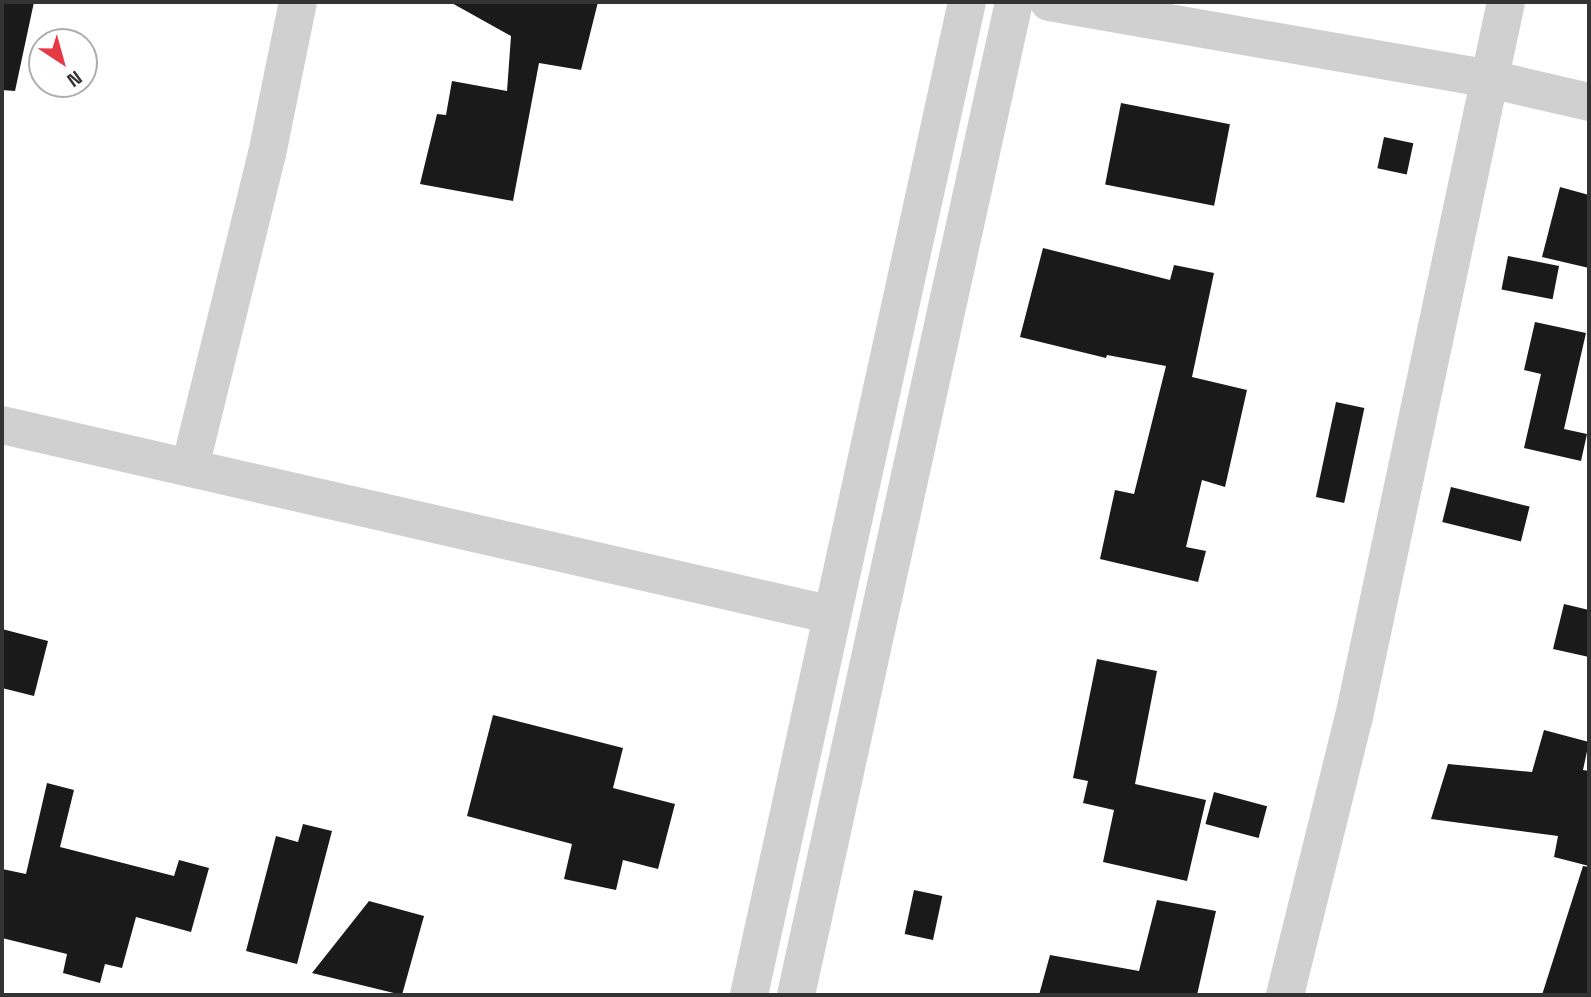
<!DOCTYPE html>
<style>
body{margin:0}
#map{position:relative;width:1591px;height:997px;overflow:hidden;background:#fff;font-family:"Space Grotesk",sans-serif}
div>[style]{position:absolute}
[style*='--x']{left:calc(var(--x)*1px);top:calc(var(--y)*1px);width:calc(var(--w)*1px);rotate:calc(var(--a)*1deg)}
.building>*{inset:0;background:#1a1a1a;transform-origin:0 0}
.minor>*{height:38px;margin:-19px;padding:0 19px;transform-origin:19px;border-radius:19px;background:#d0d0d0}
span{translate:-50% -50%;white-space:nowrap;text-align:center;line-height:1.15;-webkit-text-stroke:7px #fff;paint-order:stroke}
.frame{position:absolute;inset:0;border:4px solid #333;pointer-events:none}
.north{position:absolute;left:28px;top:28px;width:70px;height:70px;box-sizing:border-box;background:#fff;border:2px solid #adadad;border-radius:50%;rotate:144deg;font-size:19px;font-weight:700;line-height:28px;text-align:center;color:#333}
.north::after{content:'';display:block;margin:auto;width:24px;height:32px;background:#e63946;clip-path:polygon(50% 0,100% 100%,50% 72%,0 100%)}
</style>
<div id="map">
<div class="building">
<div style="clip-path:polygon(2px 2px,34px 2px,15px 91px,2px 90px)"></div>
<div style="clip-path:polygon(450px 2px,598px 2px,581px 70px,539px 63px,513px 201px,420px 184px,437px 114px,446px 115px,452px 81px,507px 91px,511px 36px)"></div>
<div style="left:1121px;top:103px;width:111px;height:83px;rotate:11deg"></div>
<div style="left:1384px;top:137px;width:30px;height:32px;rotate:12deg"></div>
<div style="clip-path:polygon(1560px 187px,1589px 195px,1589px 268px,1542px 257px)"></div>
<div style="clip-path:polygon(1043px 248px,1170px 280px,1174px 265px,1214px 273px,1192px 377px,1247px 390px,1225px 487px,1202px 480px,1186px 547px,1206px 551px,1198px 582px,1100px 559px,1115px 490px,1134px 494px,1166px 366px,1107px 355px,1106px 358px,1020px 337px)"></div>
<div style="left:1508px;top:256px;width:52px;height:34px;rotate:11deg"></div>
<div style="clip-path:polygon(1535px 322px,1586px 333px,1564px 429px,1587px 434px,1581px 461px,1524px 448px,1541px 374px,1524px 370px)"></div>
<div style="left:1336px;top:402px;width:29px;height:97px;rotate:12deg"></div>
<div style="left:1451px;top:487px;width:81px;height:36px;rotate:14deg"></div>
<div style="clip-path:polygon(1564px 604px,1589px 610px,1589px 657px,1553px 649px)"></div>
<div style="clip-path:polygon(2px 629px,48px 641px,34px 696px,2px 688px)"></div>
<div style="clip-path:polygon(1097px 659px,1157px 671px,1135px 784px,1206px 800px,1187px 881px,1103px 862px,1114px 810px,1083px 803px,1088px 781px,1073px 778px)"></div>
<div style="clip-path:polygon(493px 715px,623px 748px,613px 788px,675px 804px,658px 869px,623px 860px,616px 890px,564px 879px,572px 844px,467px 816px)"></div>
<div style="clip-path:polygon(1544px 730px,1589px 742px,1583px 770px,1589px 771px,1589px 866px,1554px 857px,1558px 836px,1431px 819px,1448px 764px,1532px 772px)"></div>
<div style="clip-path:polygon(47px 783px,74px 790px,60px 847px,174px 876px,179px 860px,209px 868px,191px 932px,136px 917px,122px 968px,105px 964px,100px 983px,63px 973px,67px 954px,2px 938px,2px 869px,26px 874px)"></div>
<div style="left:1214px;top:792px;width:55px;height:33px;rotate:15deg"></div>
<div style="clip-path:polygon(303px 824px,332px 831px,297px 964px,246px 951px,276px 836px,298px 842px)"></div>
<div style="clip-path:polygon(1583px 866px,1589px 867px,1589px 995px,1542px 995px)"></div>
<div style="left:914px;top:890px;width:29px;height:45px;rotate:12deg"></div>
<div style="clip-path:polygon(1157px 900px,1216px 911px,1197px 995px,1039px 995px,1050px 955px,1139px 971px)"></div>
<div style="clip-path:polygon(369px 901px,424px 916px,402px 995px,312px 973px)"></div>
</div>
<div class="minor">
<div style="--x:1049;--y:2;--w:448;--a:9.9"></div>
<div style="--x:1490;--y:79;--w:102;--a:13.1"></div>
<div style="--x:2;--y:425;--w:851;--a:12.89"></div>
<div style="--x:190;--y:467;--w:322;--a:-76.2"></div>
<div style="--x:267;--y:154;--w:155;--a:-78.5"></div>
<div style="--x:749;--y:995;--w:1017;--a:-77.62"></div>
<div style="--x:796;--y:995;--w:1017;--a:-77.62"></div>
<div style="--x:1285;--y:995;--w:286;--a:-76.1"></div>
<div style="--x:1354;--y:717;--w:731;--a:-78"></div>
</div>
<div class="frame"></div>
<div class="north">N</div>
</div>
